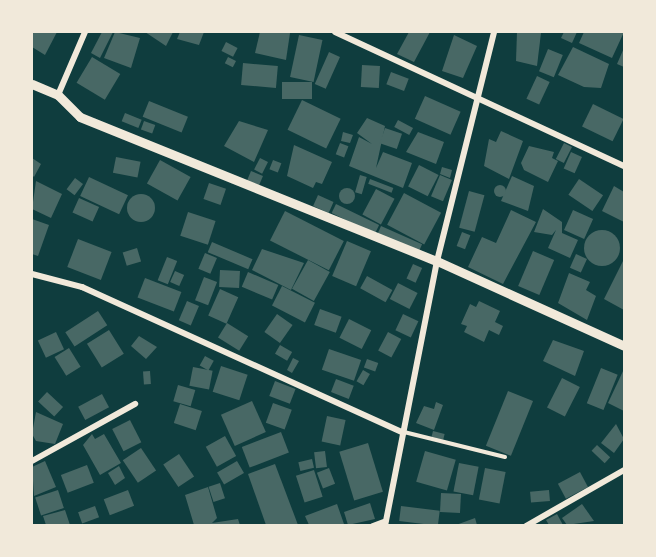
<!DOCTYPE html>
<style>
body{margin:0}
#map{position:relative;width:656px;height:557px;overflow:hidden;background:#0f3d3e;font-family:Figtree,sans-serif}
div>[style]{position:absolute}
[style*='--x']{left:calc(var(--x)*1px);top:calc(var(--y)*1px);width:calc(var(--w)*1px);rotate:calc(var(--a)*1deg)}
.building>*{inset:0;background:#486865;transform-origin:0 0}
.round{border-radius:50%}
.service>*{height:4px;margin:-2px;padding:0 2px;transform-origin:2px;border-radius:2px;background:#f1e9da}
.minor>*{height:6px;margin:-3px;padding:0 3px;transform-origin:3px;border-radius:3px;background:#f1e9da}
.tertiary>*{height:9px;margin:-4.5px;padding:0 4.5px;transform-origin:4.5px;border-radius:4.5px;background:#f1e9da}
span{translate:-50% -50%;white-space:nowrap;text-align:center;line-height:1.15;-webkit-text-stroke:4.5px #f1e9da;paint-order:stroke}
.frame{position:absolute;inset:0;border:33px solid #f1e9da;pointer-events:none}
</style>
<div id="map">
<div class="building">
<div style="clip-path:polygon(32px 32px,57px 32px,45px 55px,32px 47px)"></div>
<div style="clip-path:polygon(102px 32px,113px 32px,100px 58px,91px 53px)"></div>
<div style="clip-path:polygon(115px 32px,140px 38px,131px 68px,104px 58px)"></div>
<div style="clip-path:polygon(145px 32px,173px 32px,166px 46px)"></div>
<div style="clip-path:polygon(180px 32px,204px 32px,199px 45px,177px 39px)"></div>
<div style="clip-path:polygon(260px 32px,290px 33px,286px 60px,255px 53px)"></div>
<div style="clip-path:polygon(409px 32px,430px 32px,414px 62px,397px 54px)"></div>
<div style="clip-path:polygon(517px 32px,541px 33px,537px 66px,516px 61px)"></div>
<div style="clip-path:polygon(564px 32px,577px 32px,572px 43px,561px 38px)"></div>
<div style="clip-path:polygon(584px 32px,624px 32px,612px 58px,579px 43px)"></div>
<div style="left:299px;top:35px;width:24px;height:43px;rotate:12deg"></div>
<div style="clip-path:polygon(454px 35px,477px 46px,463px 78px,442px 71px)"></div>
<div style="left:226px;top:42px;width:13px;height:10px;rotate:27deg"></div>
<div style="clip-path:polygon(573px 47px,609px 64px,601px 88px,584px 87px,558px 75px)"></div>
<div style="clip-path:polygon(624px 48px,624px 67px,617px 64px)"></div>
<div style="left:548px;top:49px;width:16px;height:24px;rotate:22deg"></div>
<div style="left:329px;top:52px;width:12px;height:35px;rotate:24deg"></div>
<div style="left:92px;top:57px;width:33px;height:30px;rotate:31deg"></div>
<div style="left:228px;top:57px;width:9px;height:7px;rotate:27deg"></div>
<div style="left:243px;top:63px;width:35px;height:22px;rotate:5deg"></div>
<div style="left:362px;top:65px;width:18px;height:22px;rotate:3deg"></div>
<div style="left:391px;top:72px;width:19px;height:13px;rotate:21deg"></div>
<div style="left:537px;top:76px;width:14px;height:25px;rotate:25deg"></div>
<div style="left:282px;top:82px;width:30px;height:17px"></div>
<div style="left:425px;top:96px;width:39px;height:25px;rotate:24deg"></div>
<div style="left:302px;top:100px;width:43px;height:33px;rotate:26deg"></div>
<div style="left:149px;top:101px;width:42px;height:17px;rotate:22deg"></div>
<div style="left:593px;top:104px;width:34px;height:25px;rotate:26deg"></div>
<div style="left:125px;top:113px;width:18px;height:9px;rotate:22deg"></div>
<div style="clip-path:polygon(367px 118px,385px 126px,376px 168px,383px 152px,412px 163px,403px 188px,349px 166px,359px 137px,372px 144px,357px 133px)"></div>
<div style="left:398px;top:120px;width:17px;height:8px;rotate:28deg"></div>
<div style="left:144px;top:121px;width:12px;height:9px;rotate:20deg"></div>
<div style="clip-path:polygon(239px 121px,268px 130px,254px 162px,224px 146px)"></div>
<div style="left:385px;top:128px;width:18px;height:16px;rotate:19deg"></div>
<div style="clip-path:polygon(501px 131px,523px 141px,509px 179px,484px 166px,489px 139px,496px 142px)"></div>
<div style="clip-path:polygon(343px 132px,353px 135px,350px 143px,341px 141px)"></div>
<div style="clip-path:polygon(418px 132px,444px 142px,436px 164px,406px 152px)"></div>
<div style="left:340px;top:143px;width:9px;height:12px;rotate:21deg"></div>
<div style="left:564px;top:143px;width:9px;height:18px;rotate:27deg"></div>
<div style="clip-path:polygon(294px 145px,332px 162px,322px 184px,316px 182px,313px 188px,287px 176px)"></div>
<div style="clip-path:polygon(529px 146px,554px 152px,552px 158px,558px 161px,548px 182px,524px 170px,521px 163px)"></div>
<div style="left:571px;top:152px;width:12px;height:18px;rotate:24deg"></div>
<div style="left:116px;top:157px;width:25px;height:16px;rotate:11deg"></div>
<div style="clip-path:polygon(32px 158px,41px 164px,34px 177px,32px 175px)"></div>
<div style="left:260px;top:158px;width:9px;height:13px;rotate:27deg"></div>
<div style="left:160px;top:160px;width:35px;height:27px;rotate:29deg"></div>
<div style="left:273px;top:160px;width:9px;height:10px;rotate:21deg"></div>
<div style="left:419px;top:165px;width:22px;height:24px;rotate:27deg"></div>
<div style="clip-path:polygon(442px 167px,452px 170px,450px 178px,440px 174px)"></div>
<div style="left:251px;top:171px;width:13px;height:11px;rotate:23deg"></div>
<div style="left:360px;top:175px;width:7px;height:18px;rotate:16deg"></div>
<div style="left:440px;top:175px;width:13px;height:23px;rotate:23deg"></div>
<div style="clip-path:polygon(512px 176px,534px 186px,528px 211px,501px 201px)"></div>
<div style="left:89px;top:177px;width:43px;height:21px;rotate:25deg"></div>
<div style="left:75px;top:178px;width:10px;height:14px;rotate:37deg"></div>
<div style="left:370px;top:179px;width:25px;height:5px;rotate:21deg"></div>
<div style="left:579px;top:179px;width:29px;height:19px;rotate:34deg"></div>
<div style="clip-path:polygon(36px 181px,62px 194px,51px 218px,32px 209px)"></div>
<div style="left:209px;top:183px;width:18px;height:17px;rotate:19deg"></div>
<div class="round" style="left:494px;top:185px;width:12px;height:12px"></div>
<div style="clip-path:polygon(614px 186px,624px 192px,624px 222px,602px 211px)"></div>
<div class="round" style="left:339px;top:188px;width:16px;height:16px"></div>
<div style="left:376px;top:189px;width:21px;height:29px;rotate:28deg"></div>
<div style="left:469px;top:191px;width:16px;height:38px;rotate:15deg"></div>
<div style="left:404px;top:193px;width:42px;height:36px;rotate:28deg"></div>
<div class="round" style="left:127px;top:194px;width:28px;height:28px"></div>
<div style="left:318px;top:195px;width:17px;height:12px;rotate:24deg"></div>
<div style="left:79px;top:198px;width:22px;height:16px;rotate:24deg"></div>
<div style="left:336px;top:204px;width:48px;height:10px;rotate:26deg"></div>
<div style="clip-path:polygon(543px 209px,562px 222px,562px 233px,578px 240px,570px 258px,548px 248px,556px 230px,552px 235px,534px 232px)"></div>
<div style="clip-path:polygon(511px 210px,536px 222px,503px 284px,468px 267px,482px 237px,496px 243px)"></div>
<div style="left:573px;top:210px;width:22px;height:22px;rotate:24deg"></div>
<div style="left:285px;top:211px;width:66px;height:33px;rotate:27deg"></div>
<div style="left:188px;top:212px;width:29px;height:25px;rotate:18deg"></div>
<div style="clip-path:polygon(32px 219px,49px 225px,38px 256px,32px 254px)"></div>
<div style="left:381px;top:226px;width:45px;height:9px;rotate:24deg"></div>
<div class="round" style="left:584px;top:230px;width:36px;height:36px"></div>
<div style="left:462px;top:232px;width:9px;height:15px;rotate:21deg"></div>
<div style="left:78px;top:239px;width:36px;height:30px;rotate:21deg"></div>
<div style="left:347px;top:241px;width:26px;height:38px;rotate:23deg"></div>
<div style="left:212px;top:242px;width:44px;height:11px;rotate:23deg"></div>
<div style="left:137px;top:248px;width:14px;height:15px;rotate:73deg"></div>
<div style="clip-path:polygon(262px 249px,304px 263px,291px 290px,252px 270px)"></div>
<div style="left:533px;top:251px;width:23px;height:38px;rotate:23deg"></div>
<div style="left:205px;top:253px;width:13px;height:17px;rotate:23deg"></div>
<div style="left:576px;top:254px;width:12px;height:15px;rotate:24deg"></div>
<div style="left:167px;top:257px;width:11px;height:25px;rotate:22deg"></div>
<div style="clip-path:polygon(624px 259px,624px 310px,604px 299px)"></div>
<div style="left:308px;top:260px;width:25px;height:33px;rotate:29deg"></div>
<div style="left:413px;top:264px;width:10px;height:16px;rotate:24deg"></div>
<div style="left:220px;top:270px;width:20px;height:17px;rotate:3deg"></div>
<div style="left:175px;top:271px;width:10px;height:12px;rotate:24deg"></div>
<div style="left:248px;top:272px;width:33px;height:16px;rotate:23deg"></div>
<div style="clip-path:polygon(569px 273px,590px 282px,586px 290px,596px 296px,587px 320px,558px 303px)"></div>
<div style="left:367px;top:276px;width:29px;height:14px;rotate:29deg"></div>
<div style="left:204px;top:277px;width:14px;height:25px;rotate:21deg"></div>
<div style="left:145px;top:278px;width:39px;height:21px;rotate:21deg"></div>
<div style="left:398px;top:283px;width:22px;height:18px;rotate:27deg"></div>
<div style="left:282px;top:286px;width:37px;height:22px;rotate:27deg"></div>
<div style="left:220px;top:289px;width:20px;height:29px;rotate:24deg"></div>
<div style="left:187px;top:301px;width:13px;height:21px;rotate:23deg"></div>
<div style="clip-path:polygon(479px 301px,500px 311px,495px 322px,503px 326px,499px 335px,489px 330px,484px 342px,464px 332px,467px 326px,461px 324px,470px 304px,476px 307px)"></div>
<div style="left:320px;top:309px;width:23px;height:17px;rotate:20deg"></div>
<div style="left:98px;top:311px;width:17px;height:39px;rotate:57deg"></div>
<div style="left:277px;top:314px;width:19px;height:22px;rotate:35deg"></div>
<div style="left:403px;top:314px;width:17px;height:18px;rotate:25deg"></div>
<div style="left:349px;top:319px;width:25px;height:21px;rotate:27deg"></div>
<div style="left:227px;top:323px;width:25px;height:17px;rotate:32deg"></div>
<div style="left:109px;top:330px;width:28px;height:26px;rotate:58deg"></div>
<div style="left:56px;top:332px;width:19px;height:20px;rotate:65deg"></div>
<div style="left:388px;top:332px;width:15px;height:21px;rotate:28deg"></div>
<div style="clip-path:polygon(139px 336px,157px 347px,146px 359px,131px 346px)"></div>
<div style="clip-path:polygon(553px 340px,584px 351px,575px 376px,543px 361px)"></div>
<div style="left:280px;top:345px;width:14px;height:10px;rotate:30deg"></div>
<div style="left:69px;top:348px;width:22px;height:17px;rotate:58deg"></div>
<div style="left:329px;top:349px;width:34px;height:22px;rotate:19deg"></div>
<div style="left:205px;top:356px;width:10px;height:11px;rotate:29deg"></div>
<div style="clip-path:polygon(293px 358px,299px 361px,292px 373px,287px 370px)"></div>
<div style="left:367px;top:359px;width:12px;height:9px;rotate:20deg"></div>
<div style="left:221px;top:366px;width:28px;height:27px;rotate:18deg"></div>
<div style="left:193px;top:367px;width:20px;height:19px;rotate:11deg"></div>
<div style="left:601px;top:368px;width:18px;height:38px;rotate:22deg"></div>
<div style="clip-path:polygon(624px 369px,624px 411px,608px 403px)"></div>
<div style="left:363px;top:370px;width:8px;height:13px;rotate:30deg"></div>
<div style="left:150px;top:371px;width:13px;height:7px;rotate:86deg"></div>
<div style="left:562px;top:378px;width:20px;height:33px;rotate:27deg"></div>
<div style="left:336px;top:379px;width:19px;height:14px;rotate:21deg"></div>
<div style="left:275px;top:381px;width:22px;height:16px;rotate:21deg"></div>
<div style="left:178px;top:385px;width:18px;height:17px;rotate:16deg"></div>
<div style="left:508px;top:391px;width:27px;height:59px;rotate:22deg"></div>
<div style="left:47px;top:392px;width:22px;height:13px;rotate:43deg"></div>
<div style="left:102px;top:394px;width:15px;height:27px;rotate:62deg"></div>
<div style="left:252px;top:401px;width:34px;height:34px;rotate:66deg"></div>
<div style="clip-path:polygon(436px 402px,443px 405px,434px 430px,416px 423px,424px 406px,434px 409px)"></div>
<div style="left:273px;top:403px;width:20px;height:21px;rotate:20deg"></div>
<div style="left:180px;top:404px;width:23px;height:20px;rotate:18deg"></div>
<div style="clip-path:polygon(36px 412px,63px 424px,55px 444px,36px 441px,32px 434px)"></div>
<div style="left:327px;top:416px;width:19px;height:26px;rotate:12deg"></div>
<div style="left:130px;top:420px;width:25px;height:20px;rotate:63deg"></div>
<div style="clip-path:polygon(616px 424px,624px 439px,614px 453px,601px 443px)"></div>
<div style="left:433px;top:431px;width:12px;height:6px;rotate:14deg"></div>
<div style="left:281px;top:432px;width:22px;height:42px;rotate:69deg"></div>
<div style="clip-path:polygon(92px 434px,95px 439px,104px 434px,121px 463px,100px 475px,83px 445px)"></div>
<div style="left:225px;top:436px;width:23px;height:22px;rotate:61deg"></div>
<div style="left:368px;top:443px;width:51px;height:30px;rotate:73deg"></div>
<div style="left:597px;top:445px;width:18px;height:8px;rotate:43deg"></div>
<div style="left:141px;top:448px;width:27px;height:22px;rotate:56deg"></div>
<div style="left:325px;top:451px;width:16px;height:11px;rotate:83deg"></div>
<div style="left:425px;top:451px;width:32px;height:32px;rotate:16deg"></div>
<div style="left:179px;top:454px;width:27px;height:19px;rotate:56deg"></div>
<div style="left:312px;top:459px;width:9px;height:14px;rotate:77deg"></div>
<div style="clip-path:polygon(45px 461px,56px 487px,34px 496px,32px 467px)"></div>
<div style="left:237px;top:461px;width:14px;height:23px;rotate:60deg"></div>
<div style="left:459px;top:463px;width:20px;height:29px;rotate:11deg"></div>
<div style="clip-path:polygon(275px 464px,298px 525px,266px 525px,248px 474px)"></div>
<div style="left:87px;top:465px;width:19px;height:28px;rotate:69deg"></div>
<div style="clip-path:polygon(119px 466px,125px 478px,115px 485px,108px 473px)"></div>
<div style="left:329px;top:468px;width:17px;height:13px;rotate:69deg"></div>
<div style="left:485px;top:468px;width:21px;height:32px;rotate:11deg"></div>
<div style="left:314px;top:470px;width:28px;height:19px;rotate:72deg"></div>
<div style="left:580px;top:472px;width:17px;height:25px;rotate:62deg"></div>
<div style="left:220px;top:483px;width:16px;height:12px;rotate:72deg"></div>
<div style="clip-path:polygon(208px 487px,217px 518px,212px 523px,238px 519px,240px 525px,194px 525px,185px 495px)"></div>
<div style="left:58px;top:490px;width:19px;height:24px;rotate:72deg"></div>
<div style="left:128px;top:490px;width:17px;height:26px;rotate:69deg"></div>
<div style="left:549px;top:490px;width:11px;height:19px;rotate:85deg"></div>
<div style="left:441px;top:493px;width:20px;height:19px;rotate:3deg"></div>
<div style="clip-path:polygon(370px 503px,375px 519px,348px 525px,344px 512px)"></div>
<div style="clip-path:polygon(337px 504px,344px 524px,309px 525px,305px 516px)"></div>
<div style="clip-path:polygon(582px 504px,594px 521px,567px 525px,562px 518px)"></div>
<div style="left:95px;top:506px;width:12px;height:18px;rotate:70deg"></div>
<div style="left:401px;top:506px;width:39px;height:15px;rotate:7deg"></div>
<div style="clip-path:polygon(65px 510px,70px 525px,46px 525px,43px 516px)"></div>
<div style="clip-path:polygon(557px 514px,563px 525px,549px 525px,546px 520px)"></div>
<div style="clip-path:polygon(475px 518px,477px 525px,456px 525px)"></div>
</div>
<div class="service">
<div style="--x:404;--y:432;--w:104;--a:13.9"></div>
</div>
<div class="minor">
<div style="--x:335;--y:32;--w:319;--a:24.9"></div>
<div style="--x:58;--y:95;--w:69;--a:-66.8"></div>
<div style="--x:32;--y:274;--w:52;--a:14.6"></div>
<div style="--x:82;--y:287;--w:351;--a:24.4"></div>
<div style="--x:32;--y:461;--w:118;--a:-29"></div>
<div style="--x:373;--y:526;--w:12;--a:-20"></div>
<div style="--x:385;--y:526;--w:270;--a:-78.9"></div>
<div style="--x:437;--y:261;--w:236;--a:-76"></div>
<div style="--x:526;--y:526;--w:113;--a:-29.7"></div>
</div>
<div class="tertiary">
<div style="--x:32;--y:84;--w:28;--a:23"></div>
<div style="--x:58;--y:95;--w:31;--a:45"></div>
<div style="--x:80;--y:117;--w:385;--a:22"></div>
<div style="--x:437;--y:261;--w:205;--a:24.4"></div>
</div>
<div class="frame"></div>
</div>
